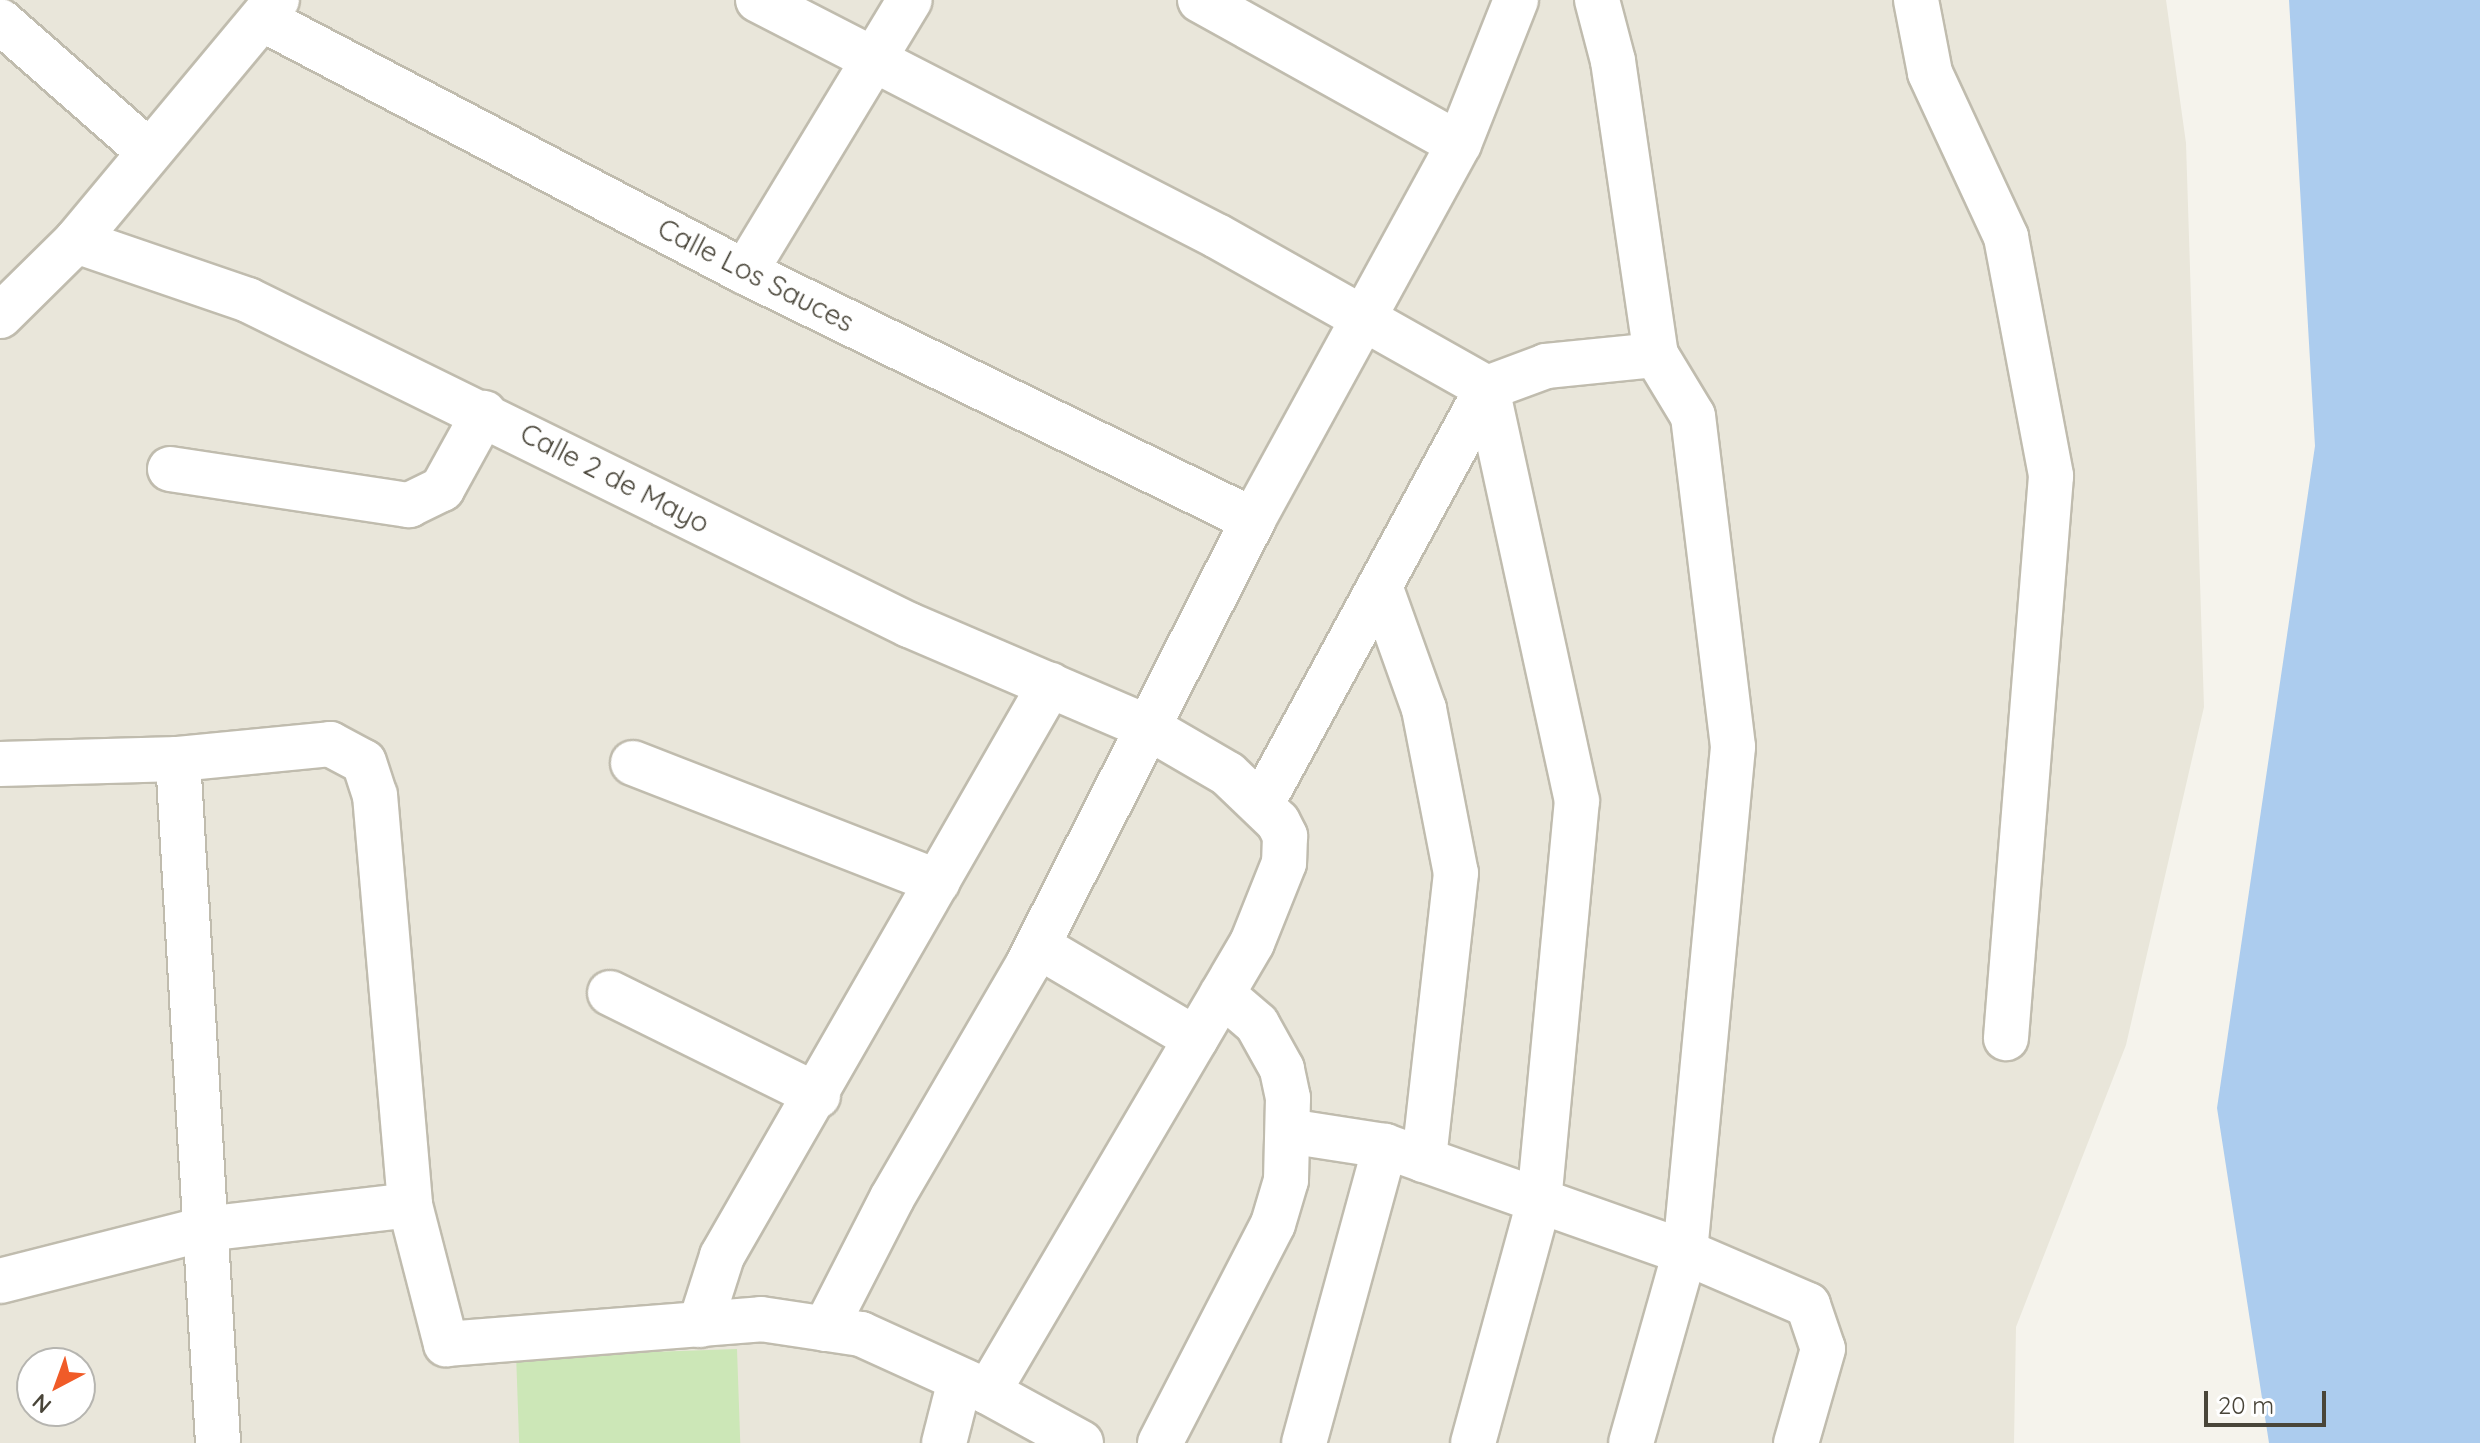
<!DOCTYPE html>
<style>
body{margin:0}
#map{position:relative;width:2480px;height:1443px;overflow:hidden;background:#f5f3ec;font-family:Quicksand,sans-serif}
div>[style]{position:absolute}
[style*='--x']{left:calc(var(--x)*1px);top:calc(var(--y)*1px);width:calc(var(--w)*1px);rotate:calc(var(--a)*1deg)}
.residential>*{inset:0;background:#e9e6da}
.green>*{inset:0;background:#cce7b7;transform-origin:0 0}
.water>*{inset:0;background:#acccee}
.roads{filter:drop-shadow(2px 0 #c0bcae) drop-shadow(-2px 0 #c0bcae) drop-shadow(0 2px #c0bcae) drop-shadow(0 -2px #c0bcae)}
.minor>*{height:44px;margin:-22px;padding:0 22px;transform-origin:22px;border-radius:22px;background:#fff}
span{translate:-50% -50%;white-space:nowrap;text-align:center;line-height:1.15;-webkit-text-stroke:8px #fff;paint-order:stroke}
.street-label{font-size:28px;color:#494539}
.north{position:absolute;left:16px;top:1347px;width:80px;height:80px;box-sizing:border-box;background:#fff;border:2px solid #b6b5b0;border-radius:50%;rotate:221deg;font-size:22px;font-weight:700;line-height:32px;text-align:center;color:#494539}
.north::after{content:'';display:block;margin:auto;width:28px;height:36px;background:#f05b28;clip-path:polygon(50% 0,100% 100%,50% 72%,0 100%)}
.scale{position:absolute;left:2204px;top:1391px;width:122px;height:36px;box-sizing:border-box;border:4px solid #494539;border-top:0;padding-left:10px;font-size:24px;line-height:28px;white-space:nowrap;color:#494539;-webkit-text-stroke:6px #fff;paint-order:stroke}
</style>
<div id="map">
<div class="residential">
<div style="clip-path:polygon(evenodd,0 0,2166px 0,2186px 143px,2204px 707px,2126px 1045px,2016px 1327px,2014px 1443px,0 1443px,0 0,32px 1363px,80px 1363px,80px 1411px,32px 1411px,32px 1363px)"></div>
</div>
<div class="green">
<div style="left:737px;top:1349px;width:94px;height:221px;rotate:88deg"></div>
</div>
<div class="water">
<div style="clip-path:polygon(2289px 0,2480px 0,2480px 1443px,2269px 1443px,2217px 1108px,2315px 446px)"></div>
</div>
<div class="roads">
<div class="minor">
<div style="--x:758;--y:0;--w:516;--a:27.21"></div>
<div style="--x:1217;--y:236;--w:310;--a:29.4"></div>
<div style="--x:1487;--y:388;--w:63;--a:-20.4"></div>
<div style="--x:1546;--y:366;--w:111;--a:-5.7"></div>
<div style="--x:1656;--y:355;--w:71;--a:58.8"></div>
<div style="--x:1693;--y:416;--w:333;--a:83.1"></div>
<div style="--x:1733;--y:747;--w:507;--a:95.43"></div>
<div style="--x:1685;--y:1252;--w:198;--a:105.8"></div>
<div style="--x:1200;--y:0;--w:296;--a:29.1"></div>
<div style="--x:1597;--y:0;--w:63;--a:75.3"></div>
<div style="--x:1613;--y:61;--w:297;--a:81.7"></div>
<div style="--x:1916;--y:0;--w:74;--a:79.1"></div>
<div style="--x:1930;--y:73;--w:181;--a:65.1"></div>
<div style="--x:2006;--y:237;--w:243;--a:79.3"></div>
<div style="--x:2051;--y:476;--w:564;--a:94.58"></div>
<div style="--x:264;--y:20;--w:543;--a:27.65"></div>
<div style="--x:745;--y:272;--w:565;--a:26.02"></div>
<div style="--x:0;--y:21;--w:198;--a:41.3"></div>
<div style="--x:76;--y:241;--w:182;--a:18.9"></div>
<div style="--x:248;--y:300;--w:737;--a:26.18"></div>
<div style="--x:909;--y:625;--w:261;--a:23.2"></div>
<div style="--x:1149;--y:728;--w:91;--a:30.2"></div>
<div style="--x:1228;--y:774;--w:69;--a:43.8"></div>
<div style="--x:1278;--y:822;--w:16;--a:63"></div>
<div style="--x:1285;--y:836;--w:27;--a:92"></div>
<div style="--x:1284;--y:863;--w:86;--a:111.8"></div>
<div style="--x:1252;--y:943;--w:521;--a:120.45"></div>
<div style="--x:745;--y:272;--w:318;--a:-58.8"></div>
<div style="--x:0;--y:316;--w:107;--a:-44.6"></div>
<div style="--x:76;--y:241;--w:314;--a:-50.2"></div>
<div style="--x:170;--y:469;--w:242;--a:8.6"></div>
<div style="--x:409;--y:505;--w:37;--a:-26"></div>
<div style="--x:442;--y:489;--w:87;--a:-61.1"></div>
<div style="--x:1380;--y:586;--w:131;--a:70.3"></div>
<div style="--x:1424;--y:709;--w:167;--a:79"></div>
<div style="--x:1456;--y:873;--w:289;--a:96.4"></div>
<div style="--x:178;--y:759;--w:685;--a:86.65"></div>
<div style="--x:633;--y:763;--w:327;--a:21.3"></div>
<div style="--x:0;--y:764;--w:178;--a:-1.6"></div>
<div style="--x:178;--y:759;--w:153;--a:-5.6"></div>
<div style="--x:330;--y:744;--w:38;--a:28"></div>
<div style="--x:364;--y:762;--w:35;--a:72"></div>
<div style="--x:375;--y:795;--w:411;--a:85.1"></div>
<div style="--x:410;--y:1205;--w:144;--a:75.5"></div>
<div style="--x:446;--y:1344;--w:316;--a:-4.5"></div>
<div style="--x:761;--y:1319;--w:101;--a:8.5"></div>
<div style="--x:861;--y:1334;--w:140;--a:24.5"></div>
<div style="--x:988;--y:1392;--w:106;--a:28.7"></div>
<div style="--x:1262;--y:803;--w:472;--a:-61.5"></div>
<div style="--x:1038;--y:946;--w:183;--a:30.5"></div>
<div style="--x:610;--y:993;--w:232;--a:26.3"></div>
<div style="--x:1288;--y:1131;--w:98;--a:8.8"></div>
<div style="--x:1385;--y:1146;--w:318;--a:19.5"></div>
<div style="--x:1685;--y:1252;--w:134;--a:23.3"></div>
<div style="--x:1808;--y:1305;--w:46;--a:71.2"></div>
<div style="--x:1823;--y:1349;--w:98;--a:106"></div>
<div style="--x:0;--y:1281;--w:211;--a:-14.3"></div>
<div style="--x:204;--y:1229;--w:207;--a:-6.6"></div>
<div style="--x:700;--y:1325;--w:72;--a:-72.3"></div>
<div style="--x:722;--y:1256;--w:659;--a:-60.13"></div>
<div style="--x:825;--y:1329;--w:147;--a:-62.9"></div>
<div style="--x:892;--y:1198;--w:271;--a:-59.8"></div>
<div style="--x:1028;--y:964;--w:498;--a:-63.1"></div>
<div style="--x:1253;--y:520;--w:429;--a:-61.3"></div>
<div style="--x:1459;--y:144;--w:155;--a:-68.4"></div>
<div style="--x:944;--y:1443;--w:65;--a:-75.7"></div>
<div style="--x:1160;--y:1443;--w:246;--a:-62.7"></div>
<div style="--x:1273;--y:1224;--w:46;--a:-73.5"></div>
<div style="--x:1286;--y:1180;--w:82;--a:-88.6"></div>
<div style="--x:1288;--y:1098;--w:30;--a:-102"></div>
<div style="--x:1282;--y:1069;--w:51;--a:-119.1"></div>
<div style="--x:1257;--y:1024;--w:46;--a:-139.4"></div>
<div style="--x:1304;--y:1443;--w:308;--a:-74.7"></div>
<div style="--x:1473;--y:1443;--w:250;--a:-74.7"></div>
<div style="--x:1539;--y:1202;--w:403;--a:-84.6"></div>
<div style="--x:1577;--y:801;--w:423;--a:-102.3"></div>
</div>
</div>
<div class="street-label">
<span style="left:756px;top:275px;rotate:27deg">Calle Los Sauces</span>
<span style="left:615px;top:478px;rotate:27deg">Calle 2 de Mayo</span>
</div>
<div class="north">N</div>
<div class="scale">20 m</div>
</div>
